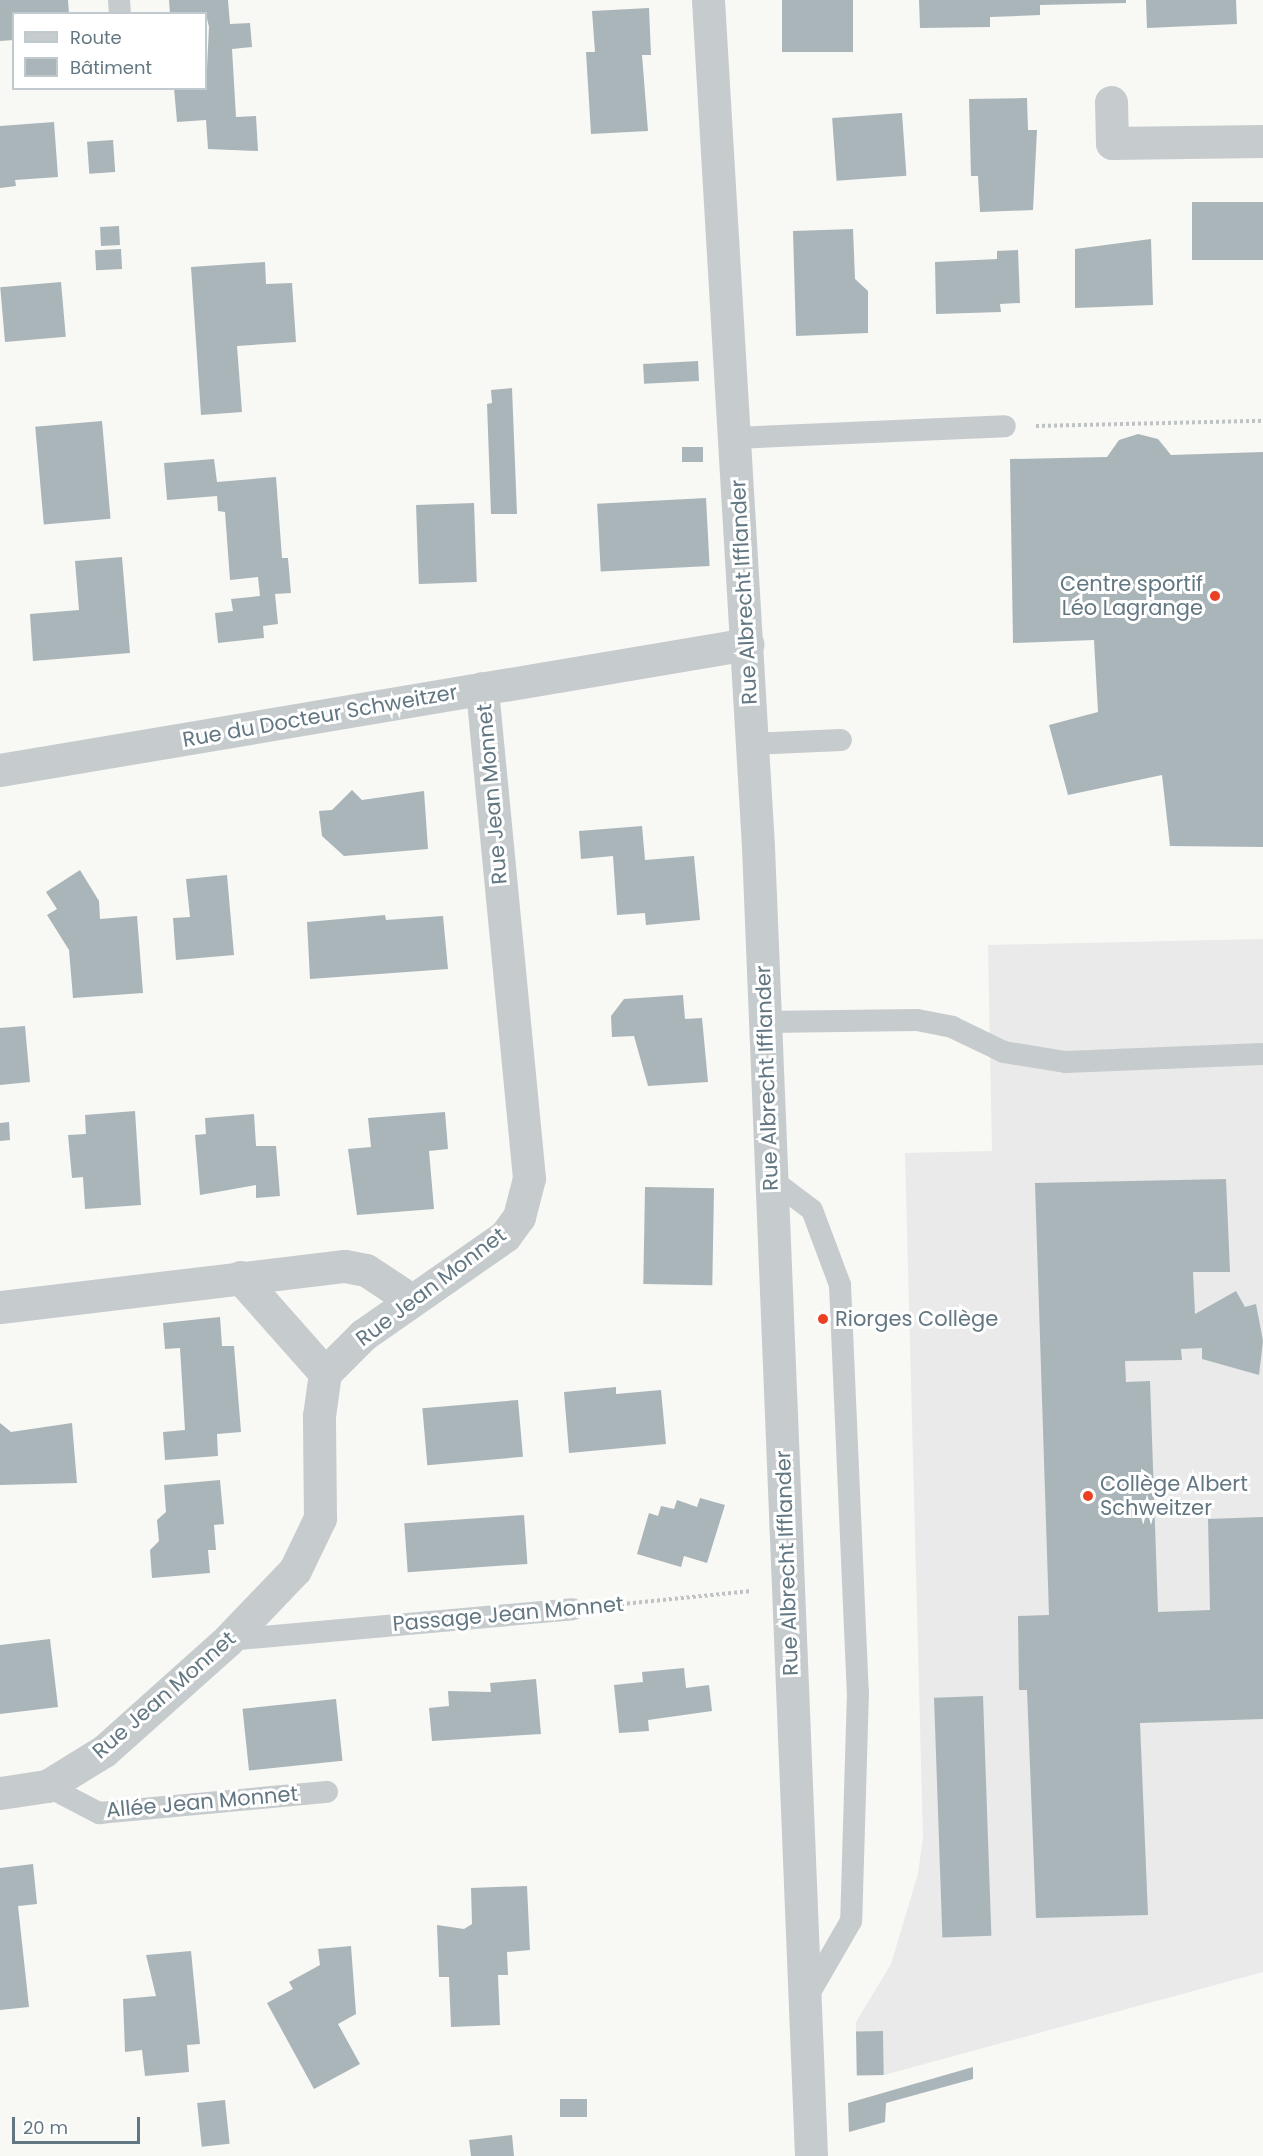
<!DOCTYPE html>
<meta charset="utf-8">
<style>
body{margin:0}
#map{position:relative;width:1263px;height:2156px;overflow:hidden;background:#f8f8f5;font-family:Poppins,sans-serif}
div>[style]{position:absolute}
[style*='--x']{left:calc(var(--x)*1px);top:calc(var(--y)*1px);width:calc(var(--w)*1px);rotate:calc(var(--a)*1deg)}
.built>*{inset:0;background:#e9eae9}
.building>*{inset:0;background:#aab5b9;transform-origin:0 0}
.path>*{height:4px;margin-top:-2px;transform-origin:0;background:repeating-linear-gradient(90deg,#bfc3c4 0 3px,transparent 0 6px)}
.service>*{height:22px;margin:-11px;padding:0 11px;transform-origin:11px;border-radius:11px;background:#c6cbcd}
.minor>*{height:33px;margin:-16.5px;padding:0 16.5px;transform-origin:16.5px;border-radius:16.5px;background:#c6cbcd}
.dots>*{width:16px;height:16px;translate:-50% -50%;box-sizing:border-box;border:3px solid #fff;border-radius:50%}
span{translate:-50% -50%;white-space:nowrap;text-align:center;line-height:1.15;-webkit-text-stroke:6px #fff;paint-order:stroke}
.poi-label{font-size:21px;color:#627782}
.right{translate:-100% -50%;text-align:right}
.left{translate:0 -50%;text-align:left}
.street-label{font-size:21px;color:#627782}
.legend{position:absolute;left:12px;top:12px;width:195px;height:78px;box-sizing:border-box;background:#fff;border:2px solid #c0c9cd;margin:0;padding:8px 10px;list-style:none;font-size:18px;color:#627782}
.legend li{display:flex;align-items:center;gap:12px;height:30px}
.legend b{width:30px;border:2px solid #c0c9cd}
.scale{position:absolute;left:12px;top:2117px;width:128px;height:27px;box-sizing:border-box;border:3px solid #627782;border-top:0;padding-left:8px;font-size:18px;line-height:21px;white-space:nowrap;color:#627782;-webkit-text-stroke:4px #fff;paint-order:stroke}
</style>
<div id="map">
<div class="built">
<div style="clip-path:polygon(1263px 939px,1263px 1972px,884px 2075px,883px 2031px,856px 2032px,856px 2022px,891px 1964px,918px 1874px,923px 1838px,905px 1153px,992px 1151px,988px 945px)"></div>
</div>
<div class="building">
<div style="clip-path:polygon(0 0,68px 0,69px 14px,14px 14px,14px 40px,0 41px)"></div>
<div style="clip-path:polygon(169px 0,228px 0,230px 24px,250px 23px,252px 47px,232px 49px,236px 117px,256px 116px,258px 151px,208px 149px,206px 120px,177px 122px,174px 88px,206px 88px,209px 27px,206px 14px,170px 14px)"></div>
<div style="left:782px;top:0;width:71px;height:52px"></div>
<div style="clip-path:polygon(919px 0,1126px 0,1126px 3px,1040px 5px,1040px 15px,990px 17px,990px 27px,920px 28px)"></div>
<div style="clip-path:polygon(1146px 0,1236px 0,1237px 24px,1147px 28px)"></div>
<div style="clip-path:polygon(649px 8px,651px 55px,642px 55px,648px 131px,591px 134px,586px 52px,595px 52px,592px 11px)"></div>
<div style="clip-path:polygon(1027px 98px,1028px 130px,1037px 130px,1033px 210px,980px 212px,978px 176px,971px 176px,969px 99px)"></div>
<div style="left:902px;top:113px;width:63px;height:70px;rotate:86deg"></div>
<div style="clip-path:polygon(54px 122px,58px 177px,15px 180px,16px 186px,0 188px,0 126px)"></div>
<div style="left:113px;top:140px;width:32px;height:26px;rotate:86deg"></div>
<div style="left:1263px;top:202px;width:58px;height:71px;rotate:90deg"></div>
<div style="left:119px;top:226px;width:19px;height:19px;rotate:87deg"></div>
<div style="clip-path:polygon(853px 229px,855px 279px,868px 291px,868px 333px,796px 336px,793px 231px)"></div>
<div style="clip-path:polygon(1151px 239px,1153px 305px,1075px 308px,1075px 249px)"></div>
<div style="left:121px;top:249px;width:20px;height:26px;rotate:87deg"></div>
<div style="clip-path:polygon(1018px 250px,1020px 303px,1000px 304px,1001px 312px,936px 314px,935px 262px,997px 259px,997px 251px)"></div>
<div style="clip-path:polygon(265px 262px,266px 284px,292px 283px,296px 342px,237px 346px,242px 412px,201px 415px,191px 267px)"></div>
<div style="left:61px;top:282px;width:55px;height:61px;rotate:85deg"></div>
<div style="left:698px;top:361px;width:20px;height:55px;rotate:87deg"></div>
<div style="clip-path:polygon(512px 388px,517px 514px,491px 514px,487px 404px,492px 403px,491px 390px)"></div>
<div style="left:102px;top:421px;width:98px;height:67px;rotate:85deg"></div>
<div style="clip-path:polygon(1138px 434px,1158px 439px,1171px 455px,1263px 452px,1263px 847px,1170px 846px,1162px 775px,1068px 795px,1049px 725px,1098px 712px,1094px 640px,1013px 643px,1010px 459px,1107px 457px,1119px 440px)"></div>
<div style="left:682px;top:447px;width:21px;height:15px"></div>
<div style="clip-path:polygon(214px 459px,217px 482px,276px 477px,282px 558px,288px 558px,291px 593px,275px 594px,278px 624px,263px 626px,264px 638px,218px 643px,215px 613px,233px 611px,231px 599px,260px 596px,258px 577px,230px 580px,225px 512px,218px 511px,217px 496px,167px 500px,164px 463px)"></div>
<div style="left:706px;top:498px;width:68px;height:109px;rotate:87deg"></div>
<div style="left:474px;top:503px;width:79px;height:58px;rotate:88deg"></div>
<div style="clip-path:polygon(122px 557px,130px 653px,33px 661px,30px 614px,79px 610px,75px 561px)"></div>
<div style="clip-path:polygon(352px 790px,362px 800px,424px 791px,428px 849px,344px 856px,322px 836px,319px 811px,332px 810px)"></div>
<div style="clip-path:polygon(642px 826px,645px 860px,694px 856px,700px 920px,646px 925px,645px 913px,617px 915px,613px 856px,581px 859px,579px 831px)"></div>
<div style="clip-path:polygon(80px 870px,99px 901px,100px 919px,137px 916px,143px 993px,73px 998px,69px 950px,47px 915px,57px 909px,46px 892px)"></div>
<div style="clip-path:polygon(227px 875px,234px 955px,176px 960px,173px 918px,190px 917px,186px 879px)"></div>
<div style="clip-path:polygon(385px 915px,386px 920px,443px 916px,448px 969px,310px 979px,307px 922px)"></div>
<div style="clip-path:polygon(683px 995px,685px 1019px,702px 1018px,708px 1082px,648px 1086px,634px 1036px,612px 1037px,611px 1016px,624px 999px)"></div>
<div style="clip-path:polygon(25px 1026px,30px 1082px,0 1085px,0 1028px)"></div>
<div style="clip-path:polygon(135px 1111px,141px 1205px,85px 1209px,83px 1177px,72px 1178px,68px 1135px,86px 1134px,85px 1115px)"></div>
<div style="clip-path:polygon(445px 1112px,448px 1149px,429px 1151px,434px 1209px,357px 1215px,348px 1149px,371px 1147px,368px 1118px)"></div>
<div style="clip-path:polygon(254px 1114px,256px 1146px,276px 1146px,280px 1196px,256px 1198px,256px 1185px,200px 1195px,195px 1135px,206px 1134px,205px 1118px)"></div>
<div style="clip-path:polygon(9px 1122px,10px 1140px,0 1141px,0 1123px)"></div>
<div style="clip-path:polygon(1226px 1179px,1230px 1272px,1193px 1272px,1195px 1314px,1236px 1291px,1245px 1307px,1256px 1304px,1263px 1341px,1259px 1375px,1202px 1359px,1202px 1348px,1181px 1349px,1182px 1360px,1125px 1361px,1126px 1382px,1150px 1381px,1158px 1612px,1210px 1610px,1208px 1519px,1263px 1517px,1263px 1719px,1140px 1723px,1148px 1915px,1036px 1918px,1027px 1690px,1019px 1690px,1018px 1616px,1049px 1615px,1035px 1183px)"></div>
<div style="left:645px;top:1187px;width:69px;height:97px;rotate:1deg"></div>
<div style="clip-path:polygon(220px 1317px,222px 1346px,234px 1346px,241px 1432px,217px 1434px,218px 1456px,165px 1460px,163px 1432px,185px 1430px,180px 1348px,165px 1349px,163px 1323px)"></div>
<div style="clip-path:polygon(616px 1387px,616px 1394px,661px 1390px,666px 1444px,569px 1453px,564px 1392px)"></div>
<div style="left:518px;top:1400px;width:57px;height:96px;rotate:85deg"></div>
<div style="clip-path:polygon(0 1423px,11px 1432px,72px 1423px,77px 1483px,0 1485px)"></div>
<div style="clip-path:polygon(220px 1480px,224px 1524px,214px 1525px,216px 1550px,208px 1550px,210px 1573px,152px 1578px,150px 1550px,159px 1541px,157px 1520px,166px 1512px,164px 1485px)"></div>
<div style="clip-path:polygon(700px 1498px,725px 1505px,707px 1563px,684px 1556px,681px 1567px,637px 1554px,649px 1513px,658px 1516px,661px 1506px,674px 1509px,677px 1500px,697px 1507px)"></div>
<div style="left:524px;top:1515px;width:49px;height:120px;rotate:86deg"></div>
<div style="clip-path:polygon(50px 1639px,58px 1707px,0 1714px,0 1645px)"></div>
<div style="clip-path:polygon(684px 1668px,686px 1688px,709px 1685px,712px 1711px,648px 1720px,649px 1731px,619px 1733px,614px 1685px,643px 1682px,642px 1672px)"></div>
<div style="clip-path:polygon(536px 1679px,541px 1734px,432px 1741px,429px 1708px,449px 1706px,448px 1691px,491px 1692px,490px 1683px)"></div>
<div style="left:983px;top:1696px;width:240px;height:49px;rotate:88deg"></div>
<div style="left:336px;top:1699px;width:62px;height:94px;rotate:84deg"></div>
<div style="clip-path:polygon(33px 1864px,37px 1904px,18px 1906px,29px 2007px,0 2010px,0 1868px)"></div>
<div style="clip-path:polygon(527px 1886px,530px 1950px,507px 1952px,508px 1975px,498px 1975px,500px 2025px,451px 2027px,449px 1977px,439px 1977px,437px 1925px,464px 1929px,472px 1924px,471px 1888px)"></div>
<div style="clip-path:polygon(351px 1946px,356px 2014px,338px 2024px,360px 2064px,314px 2089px,267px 2003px,293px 1989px,289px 1982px,320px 1965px,318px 1949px)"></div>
<div style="clip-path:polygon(191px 1951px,200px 2044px,187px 2045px,189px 2072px,145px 2076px,142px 2050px,125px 2052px,123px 1999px,156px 1996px,146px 1955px)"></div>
<div style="left:883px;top:2031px;width:44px;height:27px;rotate:89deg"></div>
<div style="clip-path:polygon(973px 2067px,973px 2079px,886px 2103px,885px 2122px,849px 2132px,848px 2103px)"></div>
<div style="left:560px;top:2099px;width:27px;height:18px"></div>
<div style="left:225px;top:2100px;width:44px;height:28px;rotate:84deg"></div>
<div style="clip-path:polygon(512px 2135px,514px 2156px,471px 2156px,469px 2140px)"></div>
</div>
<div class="path">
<div style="--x:1036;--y:426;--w:227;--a:-1.3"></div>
<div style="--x:603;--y:1606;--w:149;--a:-5.8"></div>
</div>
<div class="service">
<div style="--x:119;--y:0;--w:14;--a:86"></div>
<div style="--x:735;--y:438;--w:270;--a:-2.5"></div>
<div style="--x:753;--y:744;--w:88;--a:-2.6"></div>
<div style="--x:765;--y:1022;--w:152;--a:-0.8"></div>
<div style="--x:917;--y:1020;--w:36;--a:11"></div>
<div style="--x:952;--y:1027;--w:58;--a:25.7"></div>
<div style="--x:1004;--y:1052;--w:62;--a:9.3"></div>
<div style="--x:1065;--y:1062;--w:198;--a:-2.3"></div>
<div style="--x:771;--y:1179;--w:51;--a:37.1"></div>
<div style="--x:812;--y:1210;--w:80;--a:69.5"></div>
<div style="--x:840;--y:1285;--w:406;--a:87.5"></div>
<div style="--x:858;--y:1691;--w:230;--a:91.7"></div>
<div style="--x:851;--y:1921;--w:90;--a:120"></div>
<div style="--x:228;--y:1640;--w:346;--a:-5.1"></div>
<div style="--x:47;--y:1786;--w:59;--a:27.4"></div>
<div style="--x:99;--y:1813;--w:229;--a:-5.3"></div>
</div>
<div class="minor">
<div style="--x:708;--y:0;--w:848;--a:86.62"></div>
<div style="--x:758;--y:847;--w:1310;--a:87.68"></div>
<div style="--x:1111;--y:102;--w:41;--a:88.6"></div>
<div style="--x:1112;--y:143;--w:151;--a:-0.8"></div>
<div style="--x:0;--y:770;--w:758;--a:-9.57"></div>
<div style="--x:240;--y:1277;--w:128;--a:48.5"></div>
<div style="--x:0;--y:1307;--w:347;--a:-6.8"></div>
<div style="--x:345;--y:1266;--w:21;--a:11"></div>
<div style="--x:366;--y:1270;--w:53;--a:33.4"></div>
<div style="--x:0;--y:1793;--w:48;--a:-8.5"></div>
<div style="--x:47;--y:1786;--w:67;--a:-31.6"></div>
<div style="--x:104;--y:1751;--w:166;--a:-41.8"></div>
<div style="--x:228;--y:1640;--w:97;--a:-46.3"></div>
<div style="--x:295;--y:1570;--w:58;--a:-64.3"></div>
<div style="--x:320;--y:1518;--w:102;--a:-90.6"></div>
<div style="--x:319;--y:1416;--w:43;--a:-82.1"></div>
<div style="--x:325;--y:1373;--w:54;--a:-45"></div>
<div style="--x:363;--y:1335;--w:173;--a:-34.9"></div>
<div style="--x:505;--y:1236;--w:24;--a:-54"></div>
<div style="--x:519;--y:1217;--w:40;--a:-75.6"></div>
<div style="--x:529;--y:1178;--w:492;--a:-95.5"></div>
</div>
<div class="dots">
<div style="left:1215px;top:596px;background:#eb4023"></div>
<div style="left:823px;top:1319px;background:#eb4023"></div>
<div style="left:1088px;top:1496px;background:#eb4023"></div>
</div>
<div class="poi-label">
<span class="right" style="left:1203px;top:596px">Centre sportif<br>Léo Lagrange</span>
<span class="left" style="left:835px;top:1319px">Riorges Collège</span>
<span class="left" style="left:1100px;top:1496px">Collège Albert<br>Schweitzer</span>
</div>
<div class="street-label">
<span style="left:744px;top:592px;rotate:-93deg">Rue Albrecht Ifflander</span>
<span style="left:320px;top:716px;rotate:-10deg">Rue du Docteur Schweitzer</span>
<span style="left:492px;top:794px;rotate:-95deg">Rue Jean Monnet</span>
<span style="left:767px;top:1078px;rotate:-92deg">Rue Albrecht Ifflander</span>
<span style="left:431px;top:1287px;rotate:-37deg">Rue Jean Monnet</span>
<span style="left:787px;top:1563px;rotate:-92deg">Rue Albrecht Ifflander</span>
<span style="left:508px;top:1614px;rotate:-5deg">Passage Jean Monnet</span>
<span style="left:164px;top:1695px;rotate:-41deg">Rue Jean Monnet</span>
<span style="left:202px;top:1802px;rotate:-5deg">Allée Jean Monnet</span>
</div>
<ul class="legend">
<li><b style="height:8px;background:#c6cbcd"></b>Route</li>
<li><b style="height:16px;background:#aab5b9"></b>Bâtiment</li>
</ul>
<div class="scale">20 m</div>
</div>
